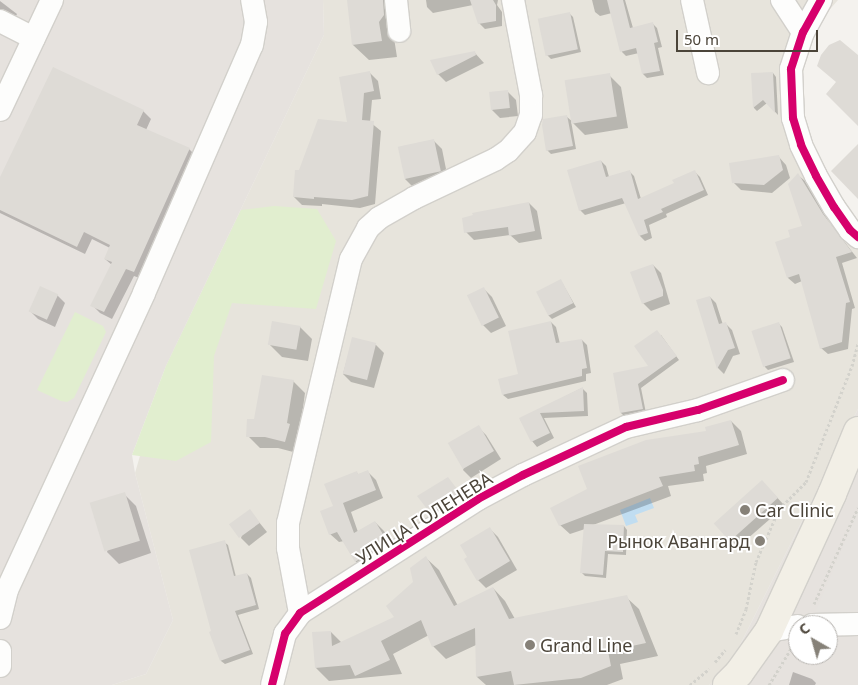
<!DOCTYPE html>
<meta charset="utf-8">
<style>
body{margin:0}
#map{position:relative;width:858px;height:685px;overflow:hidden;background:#f4f2ee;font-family:"Noto Sans",sans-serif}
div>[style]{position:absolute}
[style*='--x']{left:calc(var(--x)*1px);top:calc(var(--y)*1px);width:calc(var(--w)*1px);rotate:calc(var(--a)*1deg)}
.residential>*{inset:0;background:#e7e4dc}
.industrial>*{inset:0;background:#e6e2de}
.green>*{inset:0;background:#e1eecf}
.parking>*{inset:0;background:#e6e3df}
.water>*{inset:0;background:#c0ddf1}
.shadow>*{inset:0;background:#0003}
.building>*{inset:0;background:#dedbd6;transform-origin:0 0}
.path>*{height:3px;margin-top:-1.5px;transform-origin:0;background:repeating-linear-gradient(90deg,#d3d2cc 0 2.5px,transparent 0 5px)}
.roads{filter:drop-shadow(1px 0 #d2d0cb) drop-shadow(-1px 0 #d2d0cb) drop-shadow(0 1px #d2d0cb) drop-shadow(0 -1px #d2d0cb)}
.minor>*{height:22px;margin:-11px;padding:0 11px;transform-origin:11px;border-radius:11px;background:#fdfdfc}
.major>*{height:28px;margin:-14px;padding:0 14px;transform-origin:14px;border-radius:14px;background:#f2efe6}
.cycleway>*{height:8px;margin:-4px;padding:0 4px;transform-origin:4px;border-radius:4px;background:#d6006c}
.dots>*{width:14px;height:14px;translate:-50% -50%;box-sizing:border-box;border:2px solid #fff;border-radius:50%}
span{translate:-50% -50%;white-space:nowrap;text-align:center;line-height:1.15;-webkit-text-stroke:4px #fff;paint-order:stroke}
.poi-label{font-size:18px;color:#4b4439}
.left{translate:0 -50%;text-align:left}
.right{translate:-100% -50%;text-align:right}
.street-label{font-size:18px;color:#4b4439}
.north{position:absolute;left:788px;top:615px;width:50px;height:50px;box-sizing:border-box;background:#fff;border:1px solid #b7b4b0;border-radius:50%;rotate:322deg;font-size:14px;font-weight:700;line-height:20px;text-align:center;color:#4b4439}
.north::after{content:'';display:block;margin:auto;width:18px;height:22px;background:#868178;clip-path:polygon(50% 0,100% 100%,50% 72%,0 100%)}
.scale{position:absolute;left:676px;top:30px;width:142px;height:22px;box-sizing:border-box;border:2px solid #4b4439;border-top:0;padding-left:6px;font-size:15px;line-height:18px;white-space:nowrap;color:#4b4439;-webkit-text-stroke:4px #fff;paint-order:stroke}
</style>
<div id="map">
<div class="residential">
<div style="clip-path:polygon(323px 0,838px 0,806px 37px,798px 69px,803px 144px,858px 229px,858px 409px,727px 671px,709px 685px,112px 685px,146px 674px,173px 620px,135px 473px,166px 366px,324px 35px)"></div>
</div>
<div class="industrial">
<div style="clip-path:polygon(0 0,323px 0,324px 35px,166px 366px,132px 455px,135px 473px,173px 620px,146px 674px,112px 685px,0 685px)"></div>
<div style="clip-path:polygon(evenodd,858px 409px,858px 685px,709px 685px,727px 671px,858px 409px,798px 625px,828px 625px,828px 655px,798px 655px,798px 625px)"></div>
</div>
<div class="green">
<div style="clip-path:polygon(274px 206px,317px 209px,336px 241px,316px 309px,232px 303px,214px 356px,211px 442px,176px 461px,132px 455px,166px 366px,241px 210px)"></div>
<div style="clip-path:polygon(75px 312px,103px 326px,106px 332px,74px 398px,67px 402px,61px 401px,37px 390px)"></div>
</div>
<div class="parking">
<div style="clip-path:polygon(858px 511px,858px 611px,820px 615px,816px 611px)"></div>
</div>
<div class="water">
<div style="clip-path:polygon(650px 498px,654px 508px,635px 515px,638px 522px,626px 526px,620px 510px)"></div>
</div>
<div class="shadow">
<div style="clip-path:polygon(348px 0,406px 0,394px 38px,397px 57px,369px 60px,353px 45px)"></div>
<div style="clip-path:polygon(426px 0,498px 0,497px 5px,502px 12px,502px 26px,485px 29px,479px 23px,473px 5px,433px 13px,427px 7px)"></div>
<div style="clip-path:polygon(592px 0,625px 0,633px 28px,652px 23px,657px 28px,662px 47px,658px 48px,664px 75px,647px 78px,643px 74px,639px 53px,626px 56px,622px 52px,612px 13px,600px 16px,595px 12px)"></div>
<div style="clip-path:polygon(0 1px,17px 14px,15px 18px,0 23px)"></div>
<div style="clip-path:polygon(570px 14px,573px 17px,581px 52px,551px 59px,547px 55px)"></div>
<div style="clip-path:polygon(474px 52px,484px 63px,446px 82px,438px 74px)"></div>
<div style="clip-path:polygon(370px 73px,378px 81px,381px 99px,372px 100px,370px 122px,381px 131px,375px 204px,360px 208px,322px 204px,322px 206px,302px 205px,294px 197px,300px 171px,349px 123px)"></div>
<div style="clip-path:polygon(773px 73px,776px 77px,778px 115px,767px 103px,757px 111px,754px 108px,752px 75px)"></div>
<div style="clip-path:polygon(609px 75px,621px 87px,628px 128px,585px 135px,571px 121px,576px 149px,551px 154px,547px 150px,567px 117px,573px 122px)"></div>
<div style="clip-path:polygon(508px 92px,516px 100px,518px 116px,500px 118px,492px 110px)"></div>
<div style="clip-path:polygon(143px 111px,151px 119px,146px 130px,189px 149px,197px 157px,142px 279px,134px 276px,112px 319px,100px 313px,92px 305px,112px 265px,105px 259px,110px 248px,92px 239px,85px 254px,0 213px,0 180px)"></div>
<div style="clip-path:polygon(434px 141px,442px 149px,448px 179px,413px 187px,405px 179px)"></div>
<div style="clip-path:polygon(778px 156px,786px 165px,790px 178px,772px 193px,741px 190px,733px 182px)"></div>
<div style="clip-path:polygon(601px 161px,606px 166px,609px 177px,629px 171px,634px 176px,641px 199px,675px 184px,695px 172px,700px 177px,708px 195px,666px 214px,667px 217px,649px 225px,652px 238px,645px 241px,640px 236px,626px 203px,585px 215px,580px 210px)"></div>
<div style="clip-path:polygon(798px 175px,805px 181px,829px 222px,857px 258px,842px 263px,855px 308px,852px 309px,848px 349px,828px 354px,821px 348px,802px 281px,795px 284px,788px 278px,792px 238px,803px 226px)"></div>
<div style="clip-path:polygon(529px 203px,537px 211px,542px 239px,519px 243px,510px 235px,474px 240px,466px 232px)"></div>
<div style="clip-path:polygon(653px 265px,661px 273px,670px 304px,651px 311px,643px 303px)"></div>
<div style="clip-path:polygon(561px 281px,576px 307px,552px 319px,548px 315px)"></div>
<div style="clip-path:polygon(484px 289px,492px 297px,506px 326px,491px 333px,483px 325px)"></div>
<div style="clip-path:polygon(57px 295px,65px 303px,55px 327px,38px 319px,30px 311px)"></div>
<div style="clip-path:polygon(710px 297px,716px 303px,723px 325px,726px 324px,732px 330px,740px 354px,733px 356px,724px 374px,718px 368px,698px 301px)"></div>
<div style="clip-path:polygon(551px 322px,556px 327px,560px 344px,582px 340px,587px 345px,591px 373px,586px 374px,586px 381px,508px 399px,503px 395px,519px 375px)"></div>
<div style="clip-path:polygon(779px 324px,782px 327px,794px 362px,768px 370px,765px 367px,753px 332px)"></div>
<div style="clip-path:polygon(300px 327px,312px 339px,308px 361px,282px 357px,270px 345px)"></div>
<div style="clip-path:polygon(661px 335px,679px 360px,641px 388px,646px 413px,625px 417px,621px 413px,615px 374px,650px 367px)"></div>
<div style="clip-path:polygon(353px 338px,376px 345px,384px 353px,374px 388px,351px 382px,343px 374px)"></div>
<div style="clip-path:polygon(293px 381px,305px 393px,297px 453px,278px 448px,260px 448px,248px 436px,255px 420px)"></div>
<div style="clip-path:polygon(582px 388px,587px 393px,588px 416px,544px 418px,554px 438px,537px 447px,532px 441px,520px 419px)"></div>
<div style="clip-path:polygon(731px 421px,741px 431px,747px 454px,706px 466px,707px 473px,703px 474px,704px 481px,668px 486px,671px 496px,593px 525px,624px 526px,627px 530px,626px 555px,608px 554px,606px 578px,585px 576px,581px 572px,585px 529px,570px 534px,560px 525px,708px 432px)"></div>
<div style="clip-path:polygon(478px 427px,486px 435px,501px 459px,471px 478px,463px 470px)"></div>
<div style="clip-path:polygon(367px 471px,376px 480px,383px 498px,351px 512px,358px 532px,375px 522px,384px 531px,395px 550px,364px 570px,356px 562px,344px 541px,339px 542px,330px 534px,335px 507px,356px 472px,359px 475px)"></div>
<div style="clip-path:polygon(448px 479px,471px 506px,444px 525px,432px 513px)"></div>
<div style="clip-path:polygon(770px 490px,785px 506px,738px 547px,730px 539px)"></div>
<div style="clip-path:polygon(124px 494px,136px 506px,151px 553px,119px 564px,107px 552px)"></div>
<div style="clip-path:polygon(250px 511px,267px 532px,249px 546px,241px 538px)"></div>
<div style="clip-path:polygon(490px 529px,498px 537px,517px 570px,486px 588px,478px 580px)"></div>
<div style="clip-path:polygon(224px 542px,228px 545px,236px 577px,247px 574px,251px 578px,259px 609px,238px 615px,253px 654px,225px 664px,221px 661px,211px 633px,213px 632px)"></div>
<div style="clip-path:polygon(426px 558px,439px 570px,458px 606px,493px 588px,505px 601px,515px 619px,626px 597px,639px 609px,658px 656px,620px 664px,623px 679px,607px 685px,486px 685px,477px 677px,476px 645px,446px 659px,433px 646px,429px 635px,393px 654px,402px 674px,329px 681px,316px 668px,313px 634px,331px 632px,342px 643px,396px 617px)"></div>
<div style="clip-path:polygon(793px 672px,812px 679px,816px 683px,815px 685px,789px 685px)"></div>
</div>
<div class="building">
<div style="clip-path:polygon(347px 0,383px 0,384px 15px,379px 22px,382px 41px,352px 45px)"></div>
<div style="clip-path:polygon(470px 0,493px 0,496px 5px,496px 21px,478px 24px)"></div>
<div style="clip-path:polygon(607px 0,623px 0,630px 28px,653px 22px,658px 42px,654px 43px,660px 71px,642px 74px,636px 48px,620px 52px)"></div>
<div style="left:570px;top:12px;width:38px;height:33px;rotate:78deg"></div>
<div style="clip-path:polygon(840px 40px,858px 55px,858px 126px,826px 94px,836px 82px,817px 66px,821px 55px,829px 45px)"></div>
<div style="clip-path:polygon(475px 51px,476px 55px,437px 75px,430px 60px)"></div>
<div style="clip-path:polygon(53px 67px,144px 110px,137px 125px,190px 148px,134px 272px,126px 269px,104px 312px,90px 306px,112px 262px,104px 259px,110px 245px,84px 232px,77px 247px,0 210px,0 177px)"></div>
<div style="clip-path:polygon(370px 71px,374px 91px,364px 93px,362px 120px,374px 121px,368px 196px,352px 200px,314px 197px,314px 199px,293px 197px,295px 170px,299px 170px,318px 119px,347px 122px,339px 77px)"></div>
<div style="clip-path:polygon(773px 72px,775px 113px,763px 100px,753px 108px,751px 73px)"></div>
<div style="left:610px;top:73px;width:44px;height:46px;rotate:81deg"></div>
<div style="left:508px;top:90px;width:18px;height:19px;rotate:84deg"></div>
<div style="clip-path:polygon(567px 115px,573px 146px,546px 151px,542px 125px,543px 119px)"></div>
<div style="left:434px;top:139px;width:33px;height:37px;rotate:78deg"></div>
<div style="clip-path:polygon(858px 144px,858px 199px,831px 171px)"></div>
<div style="clip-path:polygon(779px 155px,783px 170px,764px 185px,732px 183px,729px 163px)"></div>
<div style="clip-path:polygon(601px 160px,606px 177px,630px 170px,638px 199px,674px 183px,672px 180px,695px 170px,704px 190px,661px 209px,663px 212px,644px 220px,648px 233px,639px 236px,622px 198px,579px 211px,567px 170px)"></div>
<div style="clip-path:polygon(798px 173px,823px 214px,852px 252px,836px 257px,850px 302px,846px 303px,842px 342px,820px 349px,799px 274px,787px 278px,775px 242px,790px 237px,788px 230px,802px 226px,788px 184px)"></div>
<div style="clip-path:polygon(529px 202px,535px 231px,509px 236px,508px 227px,464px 233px,462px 218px,473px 215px,472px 213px)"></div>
<div style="clip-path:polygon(653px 264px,663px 290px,663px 296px,642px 304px,630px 272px)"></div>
<div style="left:561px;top:279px;width:27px;height:28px;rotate:63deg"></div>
<div style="left:40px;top:286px;width:20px;height:28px;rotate:24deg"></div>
<div style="left:484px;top:287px;width:34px;height:19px;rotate:64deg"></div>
<div style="clip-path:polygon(710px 296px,719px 324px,726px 322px,735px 348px,728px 350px,717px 369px,696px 300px)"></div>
<div style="left:272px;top:321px;width:29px;height:24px;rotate:10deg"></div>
<div style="clip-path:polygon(551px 321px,556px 343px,582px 339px,587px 368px,582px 369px,582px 376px,502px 395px,498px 379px,518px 374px,508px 331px)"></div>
<div style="left:779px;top:322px;width:38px;height:29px;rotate:72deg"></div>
<div style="clip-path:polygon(657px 330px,677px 356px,638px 384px,643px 409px,620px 413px,613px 373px,648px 366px,634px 346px)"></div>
<div style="left:352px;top:337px;width:25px;height:38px;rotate:14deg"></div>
<div style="clip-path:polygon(262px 375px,294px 380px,287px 423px,290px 424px,285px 442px,265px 437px,246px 437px,247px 419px,254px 419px)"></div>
<div style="clip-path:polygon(583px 387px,584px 411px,540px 413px,550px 433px,531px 442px,519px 418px)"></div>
<div style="clip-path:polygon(731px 420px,739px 445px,698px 457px,699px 464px,694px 465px,695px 471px,659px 477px,663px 486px,559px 526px,550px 508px,587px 489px,578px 466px,646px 440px,706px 431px,705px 427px)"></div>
<div style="left:479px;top:425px;width:30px;height:36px;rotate:60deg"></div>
<div style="clip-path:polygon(368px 470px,376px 490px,343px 503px,354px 533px,375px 521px,387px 541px,355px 562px,337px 532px,329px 535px,320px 511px,333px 506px,324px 484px,357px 471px,358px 474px)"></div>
<div style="clip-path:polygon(448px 477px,460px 493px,431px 514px,417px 496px)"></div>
<div style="left:762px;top:480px;width:24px;height:65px;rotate:48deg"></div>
<div style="left:125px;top:492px;width:51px;height:37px;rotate:73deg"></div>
<div style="left:250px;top:509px;width:17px;height:26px;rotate:54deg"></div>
<div style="clip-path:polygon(584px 524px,624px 525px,623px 552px,605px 551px,603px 575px,580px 573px)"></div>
<div style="clip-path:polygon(490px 527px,510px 561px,477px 581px,464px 559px,467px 557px,460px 545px)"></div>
<div style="clip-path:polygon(225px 540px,234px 576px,247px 573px,256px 605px,235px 611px,250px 650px,220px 661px,209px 632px,211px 631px,189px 550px)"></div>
<div style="clip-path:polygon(426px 556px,454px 606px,493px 587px,509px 619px,627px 595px,646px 643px,608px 651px,611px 666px,581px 678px,514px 685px,511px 671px,476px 677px,475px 628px,432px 647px,421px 620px,381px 641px,390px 660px,355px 676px,350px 665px,315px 668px,312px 632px,331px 631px,332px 646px,394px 617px,386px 606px,413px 582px,410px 568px)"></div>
</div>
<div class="path">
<div style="--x:814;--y:604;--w:106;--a:-65.4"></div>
<div style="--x:736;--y:634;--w:27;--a:-68"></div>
<div style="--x:746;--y:609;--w:48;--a:-78"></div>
<div style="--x:756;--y:562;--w:58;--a:-66.5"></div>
<div style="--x:779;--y:509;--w:38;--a:-45"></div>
<div style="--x:806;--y:482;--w:125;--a:-68.4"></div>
<div style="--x:852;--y:366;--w:23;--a:-75"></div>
<div style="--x:715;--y:662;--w:16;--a:-50"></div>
<div style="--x:690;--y:685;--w:25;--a:-40"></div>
<div style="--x:769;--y:685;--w:44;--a:-58.8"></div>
</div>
<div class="roads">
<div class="minor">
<div style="--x:396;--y:0;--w:31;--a:84"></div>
<div style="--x:692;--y:0;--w:75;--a:77.6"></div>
<div style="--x:782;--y:0;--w:38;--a:57"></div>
<div style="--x:821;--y:0;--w:37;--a:119"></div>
<div style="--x:803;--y:32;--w:39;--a:108"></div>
<div style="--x:791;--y:69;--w:49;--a:87.7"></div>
<div style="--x:793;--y:118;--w:28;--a:73"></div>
<div style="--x:801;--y:145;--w:34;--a:64"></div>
<div style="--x:816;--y:176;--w:36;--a:60"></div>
<div style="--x:834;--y:207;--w:28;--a:55"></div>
<div style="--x:850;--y:230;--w:11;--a:41"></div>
<div style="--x:0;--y:21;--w:38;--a:27"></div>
<div style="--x:0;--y:110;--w:122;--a:-64.7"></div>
<div style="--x:300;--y:613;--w:66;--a:-100.5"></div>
<div style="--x:288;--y:548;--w:25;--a:-90"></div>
<div style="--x:288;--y:523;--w:271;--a:-76.6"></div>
<div style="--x:351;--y:259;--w:35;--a:-61"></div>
<div style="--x:368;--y:228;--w:15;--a:-42"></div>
<div style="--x:379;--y:218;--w:40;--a:-29.7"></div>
<div style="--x:414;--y:198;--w:91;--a:-25.4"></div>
<div style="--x:496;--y:159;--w:14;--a:-34"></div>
<div style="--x:508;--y:151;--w:25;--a:-48"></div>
<div style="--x:525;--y:132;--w:18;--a:-71"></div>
<div style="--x:531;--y:115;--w:20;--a:-90"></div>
<div style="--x:531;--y:95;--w:97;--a:-100.7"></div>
<div style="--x:0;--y:618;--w:29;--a:-76"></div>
<div style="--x:7;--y:590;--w:327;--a:-65.2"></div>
<div style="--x:144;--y:293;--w:270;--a:-66.5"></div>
<div style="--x:252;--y:45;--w:23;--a:-80"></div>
<div style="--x:256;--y:22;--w:22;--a:-100"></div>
<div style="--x:812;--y:625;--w:46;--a:-1.2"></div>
<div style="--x:769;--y:631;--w:29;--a:-10"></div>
<div style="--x:0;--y:651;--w:15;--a:90"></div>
<div style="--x:272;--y:685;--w:53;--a:-75.7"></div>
<div style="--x:285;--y:634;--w:26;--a:-54"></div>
<div style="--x:300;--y:613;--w:211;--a:-32.6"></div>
<div style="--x:478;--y:499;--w:51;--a:-28.1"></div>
<div style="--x:523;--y:475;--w:114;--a:-25"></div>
<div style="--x:626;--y:427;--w:74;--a:-13.3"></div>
<div style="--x:698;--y:410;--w:90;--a:-19.4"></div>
</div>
<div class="major">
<div style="--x:727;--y:685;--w:17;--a:-45"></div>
<div style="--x:739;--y:673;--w:52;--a:-54.5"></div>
<div style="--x:769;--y:631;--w:151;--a:-65.3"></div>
<div style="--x:832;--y:494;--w:68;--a:-67.6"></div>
</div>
</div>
<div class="cycleway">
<div style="--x:821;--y:0;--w:37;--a:119"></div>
<div style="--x:803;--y:32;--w:39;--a:108"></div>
<div style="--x:791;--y:69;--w:49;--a:87.7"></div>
<div style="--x:793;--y:118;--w:28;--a:73"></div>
<div style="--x:801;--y:145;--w:34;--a:64"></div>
<div style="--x:816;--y:176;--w:36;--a:60"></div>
<div style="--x:834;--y:207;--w:28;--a:55"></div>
<div style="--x:850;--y:230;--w:11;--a:41"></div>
<div style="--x:272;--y:685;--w:53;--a:-75.7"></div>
<div style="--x:285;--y:634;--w:26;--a:-54"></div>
<div style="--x:300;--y:613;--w:211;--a:-32.6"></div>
<div style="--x:478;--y:499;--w:51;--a:-28.1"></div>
<div style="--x:523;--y:475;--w:114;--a:-25"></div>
<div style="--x:626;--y:427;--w:74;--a:-13.3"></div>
<div style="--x:698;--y:410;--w:90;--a:-19.4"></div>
</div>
<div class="dots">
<div style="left:745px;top:510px;background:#868178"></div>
<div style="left:760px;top:541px;background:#868178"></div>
<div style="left:530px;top:645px;background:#868178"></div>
</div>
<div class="poi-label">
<span class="left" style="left:755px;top:510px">Car Clinic</span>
<span class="right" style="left:750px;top:541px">Рынок Авангард</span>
<span class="left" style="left:540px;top:645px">Grand Line</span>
</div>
<div class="street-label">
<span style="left:424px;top:518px;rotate:-32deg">УЛИЦА ГОЛЕНЕВА</span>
</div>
<div class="north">С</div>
<div class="scale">50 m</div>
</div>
